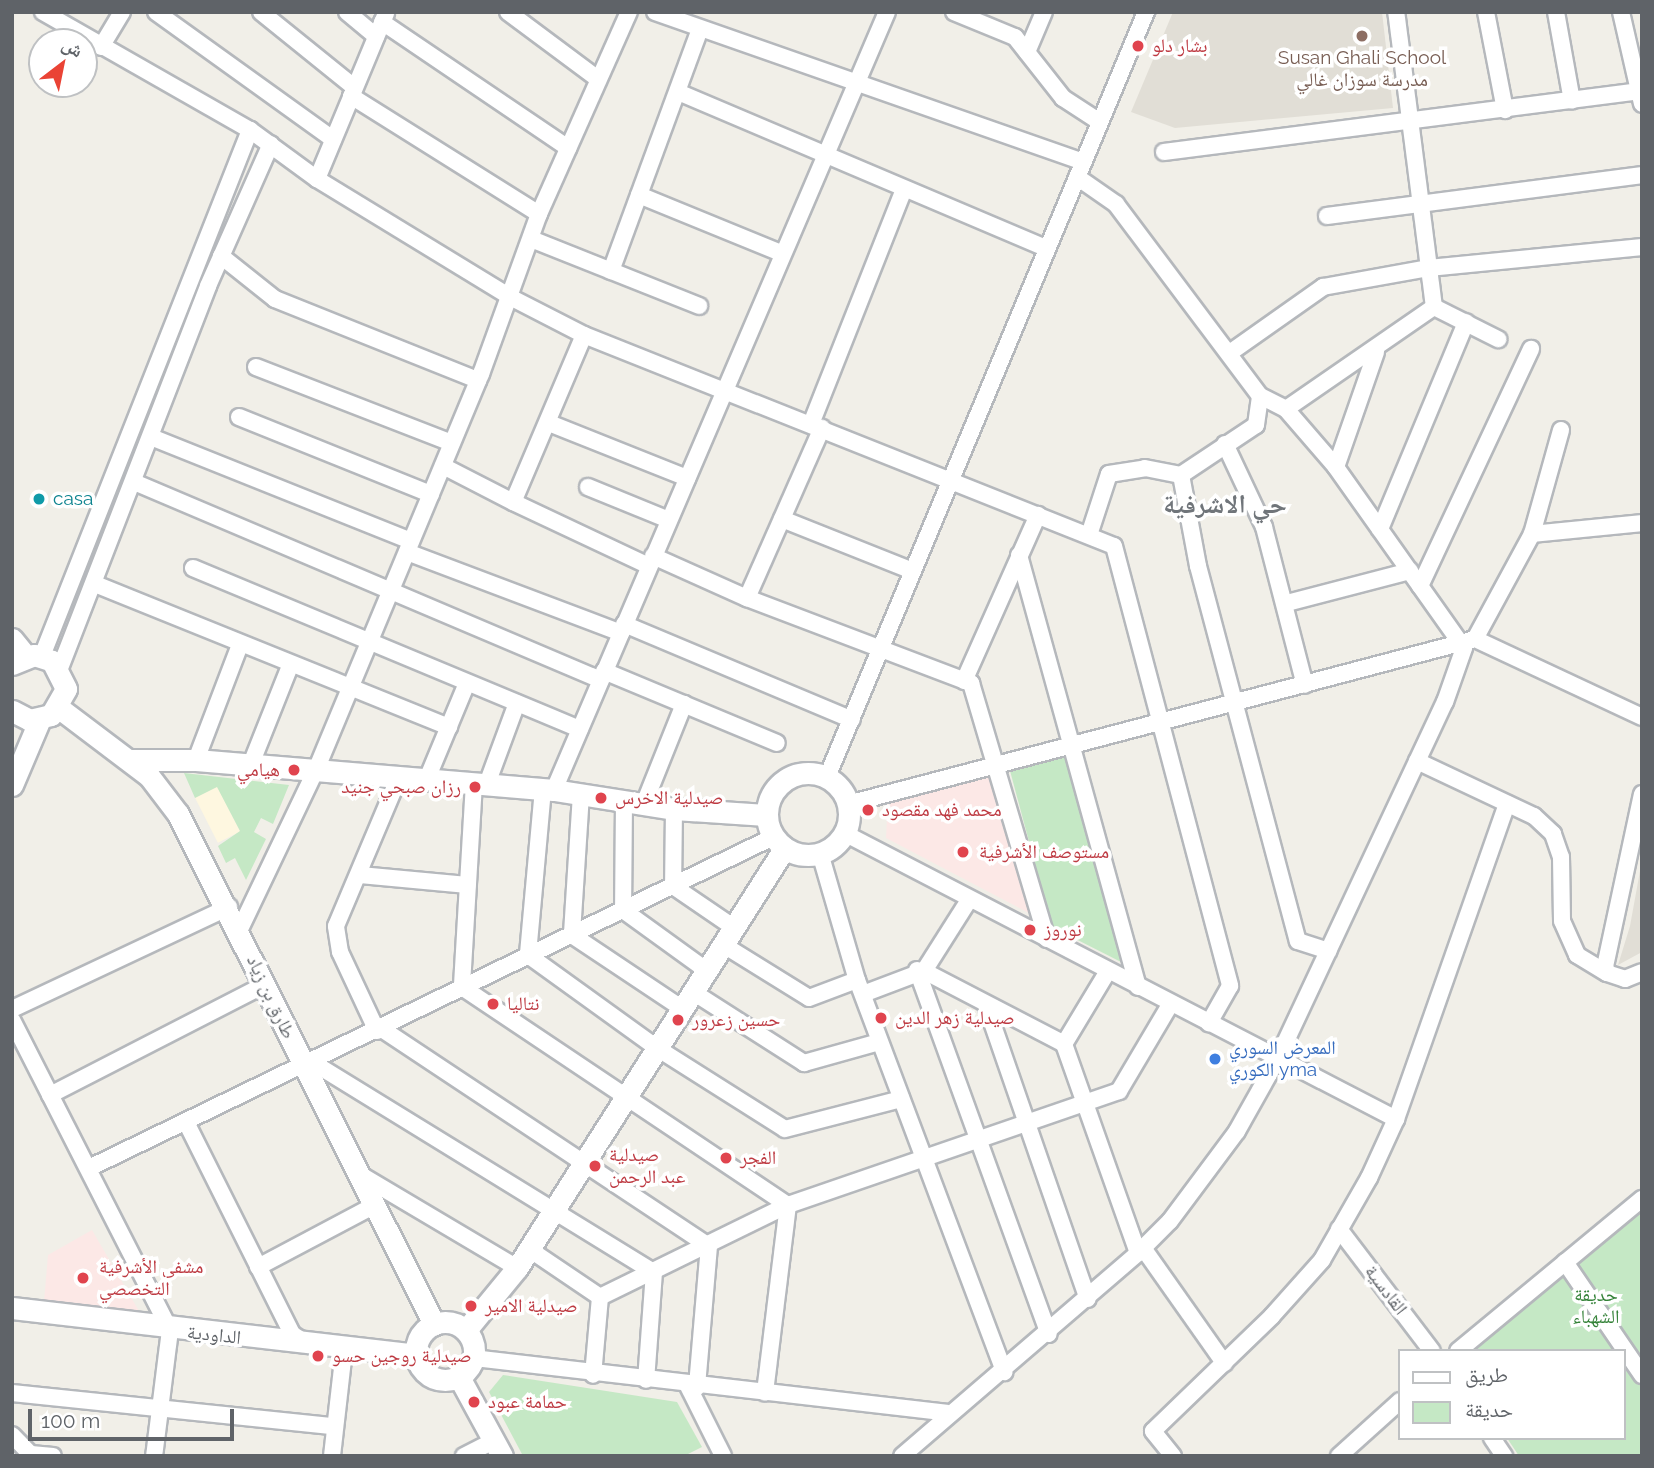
<!DOCTYPE html>
<meta charset="utf-8">
<style>
body{margin:0}
#map{position:relative;width:1654px;height:1468px;overflow:hidden;background:#f1efe8;font-family:Raleway,"Noto Naskh Arabic",sans-serif}
div>[style]{position:absolute}
[style*='--x']{left:calc(var(--x)*1px);top:calc(var(--y)*1px);width:calc(var(--w)*1px);rotate:calc(var(--a)*1deg)}
.commercial>*{inset:0;background:#fef7e0;transform-origin:0 0}
.education>*{inset:0;background:#e1ded6}
.medical>*{inset:0;background:#fce8e6}
.green>*{inset:0;background:#c5e8c5}
.roads{filter:drop-shadow(2px 0 #b5b8bc) drop-shadow(-2px 0 #b5b8bc) drop-shadow(0 2px #b5b8bc) drop-shadow(0 -2px #b5b8bc)}
.street>*{height:16px;margin:-8px;padding:0 8px;transform-origin:8px;border-radius:8px;background:#fff}
.secondary>*{height:21px;margin:-10.5px;padding:0 10.5px;transform-origin:10.5px;border-radius:10.5px;background:#fff}
.secondary>.ring{margin:-10.5px;padding:0;box-sizing:content-box;background:none;border:21px solid #fff;border-radius:50%}
.dots>*{width:19px;height:19px;translate:-50% -50%;box-sizing:border-box;border:4px solid #fff;border-radius:50%}
span{translate:-50% -50%;white-space:nowrap;text-align:center;line-height:1.15;-webkit-text-stroke:7px #fff;paint-order:stroke}
.health-label{font-size:19px;color:#be3a42}
.left{translate:0 -50%;text-align:left}
.right{translate:-100% -50%;text-align:right}
.education-label{font-size:19px;color:#785e54}
.culture-label{font-size:19px;color:#0d838f}
.street-label{font-size:19px;color:#5f6368}
.shop-label{font-size:19px;color:#366cbe}
.park-label{font-size:19px;color:#348238}
.district-label{font-size:26px;color:#70757a;font-weight:700}
.frame{position:absolute;inset:0;border:14px solid #5f6368;pointer-events:none}
.legend{position:absolute;left:1398px;top:1349px;width:228px;height:91px;box-sizing:border-box;background:#fff;border:2px solid #bfc1c3;margin:0;padding:9px 12px;list-style:none;font-size:21px;color:#5f6368}
.legend li{display:flex;align-items:center;gap:14px;height:35px}
.legend b{width:35px;border:2px solid #bfc1c3}
.north{position:absolute;left:28px;top:28px;width:70px;height:70px;box-sizing:border-box;background:#fff;border:2px solid #bfc1c3;border-radius:50%;rotate:32deg;font-size:19px;font-weight:700;line-height:28px;text-align:center;color:#5f6368}
.north::after{content:'';display:block;margin:auto;width:24px;height:32px;background:#ea4335;clip-path:polygon(50% 0,100% 100%,50% 72%,0 100%)}
.scale{position:absolute;left:28px;top:1409px;width:206px;height:32px;box-sizing:border-box;border:4px solid #5f6368;border-top:0;padding-left:9px;font-size:21px;line-height:24px;white-space:nowrap;color:#5f6368;-webkit-text-stroke:5px #fff;paint-order:stroke}
</style>
<div id="map">
<div class="commercial">
<div style="left:217px;top:786px;width:51px;height:25px;rotate:63deg"></div>
</div>
<div class="education">
<div style="clip-path:polygon(1173px 12px,1382px 12px,1393px 108px,1175px 128px,1131px 112px)"></div>
<div style="clip-path:polygon(1642px 860px,1642px 952px,1618px 965px,1630px 926px)"></div>
</div>
<div class="medical">
<div style="clip-path:polygon(991px 776px,1029px 913px,886px 838px,888px 799px)"></div>
<div style="clip-path:polygon(92px 1230px,143px 1318px,44px 1302px,48px 1255px)"></div>
</div>
<div class="green">
<div style="clip-path:polygon(1069px 757px,1123px 963px,1052px 927px,1009px 767px)"></div>
<div style="clip-path:polygon(184px 773px,289px 785px,273px 824px,261px 818px,254px 832px,266px 839px,246px 880px,235px 858px,226px 863px,218px 846px,240px 831px,217px 787px,195px 798px)"></div>
<div style="clip-path:polygon(1642px 1211px,1642px 1456px,1519px 1456px,1507px 1438px,1624px 1438px,1624px 1351px,1469px 1351px)"></div>
<div style="clip-path:polygon(503px 1375px,677px 1402px,702px 1447px,684px 1456px,523px 1456px,489px 1392px)"></div>
</div>
<div class="roads">
<div class="street">
<div style="--x:43;--y:12;--w:238;--a:29.7"></div>
<div style="--x:250;--y:130;--w:83;--a:36.2"></div>
<div style="--x:317;--y:179;--w:226;--a:31.4"></div>
<div style="--x:510;--y:297;--w:83;--a:27.2"></div>
<div style="--x:584;--y:335;--w:570;--a:21.71"></div>
<div style="--x:1114;--y:546;--w:455;--a:75.2"></div>
<div style="--x:1230;--y:986;--w:43;--a:119.6"></div>
<div style="--x:156;--y:12;--w:218;--a:35.7"></div>
<div style="--x:261;--y:12;--w:119;--a:38.9"></div>
<div style="--x:347;--y:12;--w:38;--a:40"></div>
<div style="--x:508;--y:12;--w:112;--a:36.7"></div>
<div style="--x:655;--y:12;--w:454;--a:19.3"></div>
<div style="--x:954;--y:12;--w:66;--a:22.3"></div>
<div style="--x:1015;--y:37;--w:78;--a:51.8"></div>
<div style="--x:1063;--y:98;--w:44;--a:33"></div>
<div style="--x:1486;--y:12;--w:100;--a:79"></div>
<div style="--x:1556;--y:12;--w:90;--a:79.8"></div>
<div style="--x:1621;--y:12;--w:94;--a:77.1"></div>
<div style="--x:382;--y:22;--w:225;--a:34.1"></div>
<div style="--x:101;--y:47;--w:41;--a:-59"></div>
<div style="--x:1027;--y:52;--w:43;--a:-67"></div>
<div style="--x:678;--y:92;--w:401;--a:23"></div>
<div style="--x:351;--y:96;--w:222;--a:32.1"></div>
<div style="--x:1164;--y:152;--w:482;--a:-7.3"></div>
<div style="--x:317;--y:179;--w:180;--a:-67.4"></div>
<div style="--x:639;--y:195;--w:153;--a:22.2"></div>
<div style="--x:1327;--y:216;--w:318;--a:-7.4"></div>
<div style="--x:531;--y:239;--w:181;--a:21.7"></div>
<div style="--x:221;--y:256;--w:69;--a:38.5"></div>
<div style="--x:275;--y:299;--w:219;--a:21.8"></div>
<div style="--x:611;--y:271;--w:258;--a:-69.8"></div>
<div style="--x:1434;--y:307;--w:72;--a:26.6"></div>
<div style="--x:584;--y:335;--w:181;--a:113"></div>
<div style="--x:513;--y:502;--w:150;--a:25.2"></div>
<div style="--x:1231;--y:352;--w:113;--a:-35.2"></div>
<div style="--x:1323;--y:287;--w:108;--a:-10.2"></div>
<div style="--x:1429;--y:268;--w:214;--a:-5.6"></div>
<div style="--x:256;--y:367;--w:210;--a:21.2"></div>
<div style="--x:1286;--y:409;--w:180;--a:-34.6"></div>
<div style="--x:1434;--y:307;--w:297;--a:-97.3"></div>
<div style="--x:239;--y:417;--w:207;--a:21.9"></div>
<div style="--x:549;--y:423;--w:149;--a:21.7"></div>
<div style="--x:811;--y:424;--w:253;--a:-68.4"></div>
<div style="--x:151;--y:437;--w:280;--a:21.8"></div>
<div style="--x:1225;--y:444;--w:92;--a:64.8"></div>
<div style="--x:1264;--y:527;--w:163;--a:75.5"></div>
<div style="--x:443;--y:466;--w:79;--a:27.2"></div>
<div style="--x:1336;--y:467;--w:122;--a:-70.8"></div>
<div style="--x:1181;--y:475;--w:93;--a:79.4"></div>
<div style="--x:1198;--y:566;--w:388;--a:75.1"></div>
<div style="--x:1298;--y:941;--w:32;--a:18"></div>
<div style="--x:134;--y:482;--w:507;--a:22.98"></div>
<div style="--x:588;--y:487;--w:87;--a:22.2"></div>
<div style="--x:782;--y:519;--w:138;--a:21.7"></div>
<div style="--x:1380;--y:529;--w:224;--a:-67.4"></div>
<div style="--x:1090;--y:532;--w:61;--a:-71.9"></div>
<div style="--x:1109;--y:474;--w:36;--a:-9"></div>
<div style="--x:1145;--y:468;--w:37;--a:11"></div>
<div style="--x:1181;--y:475;--w:90;--a:-33.7"></div>
<div style="--x:1256;--y:425;--w:29;--a:-82"></div>
<div style="--x:1532;--y:534;--w:108;--a:-74.4"></div>
<div style="--x:407;--y:552;--w:229;--a:20.7"></div>
<div style="--x:1019;--y:555;--w:448;--a:74.6"></div>
<div style="--x:653;--y:556;--w:103;--a:24.1"></div>
<div style="--x:747;--y:598;--w:240;--a:20.8"></div>
<div style="--x:971;--y:683;--w:267;--a:73.5"></div>
<div style="--x:193;--y:568;--w:419;--a:22.6"></div>
<div style="--x:95;--y:584;--w:382;--a:22"></div>
<div style="--x:1420;--y:586;--w:262;--a:-64.9"></div>
<div style="--x:747;--y:598;--w:186;--a:-66.2"></div>
<div style="--x:1287;--y:603;--w:127;--a:-14.6"></div>
<div style="--x:624;--y:624;--w:247;--a:22.8"></div>
<div style="--x:1475;--y:639;--w:119;--a:-61.5"></div>
<div style="--x:1532;--y:534;--w:111;--a:-5.7"></div>
<div style="--x:42;--y:656;--w:566;--a:-68.42"></div>
<div style="--x:60;--y:668;--w:410;--a:-68.8"></div>
<div style="--x:208;--y:286;--w:155;--a:-66.1"></div>
<div style="--x:604;--y:671;--w:187;--a:22.6"></div>
<div style="--x:964;--y:681;--w:182;--a:-66"></div>
<div style="--x:196;--y:760;--w:123;--a:-69.1"></div>
<div style="--x:1417;--y:761;--w:129;--a:25.2"></div>
<div style="--x:1534;--y:816;--w:26;--a:43"></div>
<div style="--x:1553;--y:834;--w:24;--a:71"></div>
<div style="--x:1561;--y:857;--w:64;--a:89.1"></div>
<div style="--x:1562;--y:921;--w:37;--a:66"></div>
<div style="--x:1577;--y:955;--w:35;--a:31"></div>
<div style="--x:251;--y:764;--w:105;--a:-68.3"></div>
<div style="--x:827;--y:777;--w:829;--a:-67.36"></div>
<div style="--x:427;--y:779;--w:104;--a:-67.4"></div>
<div style="--x:474;--y:783;--w:204;--a:93.4"></div>
<div style="--x:462;--y:987;--w:392;--a:33.8"></div>
<div style="--x:788;--y:1205;--w:189;--a:97"></div>
<div style="--x:487;--y:784;--w:86;--a:-69.7"></div>
<div style="--x:543;--y:789;--w:167;--a:95.2"></div>
<div style="--x:528;--y:955;--w:159;--a:35.8"></div>
<div style="--x:657;--y:1048;--w:151;--a:32.3"></div>
<div style="--x:785;--y:1129;--w:120;--a:-14.5"></div>
<div style="--x:554;--y:790;--w:846;--a:-66.83"></div>
<div style="--x:581;--y:794;--w:141;--a:93.7"></div>
<div style="--x:572;--y:935;--w:133;--a:33.7"></div>
<div style="--x:1642;--y:794;--w:176;--a:102.1"></div>
<div style="--x:1605;--y:966;--w:7;--a:74"></div>
<div style="--x:1607;--y:973;--w:19;--a:18"></div>
<div style="--x:1625;--y:979;--w:18;--a:-22"></div>
<div style="--x:624;--y:801;--w:109;--a:90.5"></div>
<div style="--x:623;--y:910;--w:102;--a:35.9"></div>
<div style="--x:644;--y:804;--w:108;--a:-68.2"></div>
<div style="--x:848;--y:804;--w:648;--a:-14.74"></div>
<div style="--x:1475;--y:639;--w:184;--a:25"></div>
<div style="--x:674;--y:809;--w:77;--a:90.7"></div>
<div style="--x:673;--y:886;--w:73;--a:34.3"></div>
<div style="--x:844;--y:833;--w:622;--a:27.39"></div>
<div style="--x:820;--y:853;--w:132;--a:73.8"></div>
<div style="--x:857;--y:980;--w:419;--a:69.4"></div>
<div style="--x:360;--y:875;--w:108;--a:5.3"></div>
<div style="--x:240;--y:929;--w:176;--a:-64.5"></div>
<div style="--x:316;--y:770;--w:429;--a:-67.4"></div>
<div style="--x:481;--y:374;--w:170;--a:-70.1"></div>
<div style="--x:539;--y:214;--w:221;--a:-66"></div>
<div style="--x:722;--y:944;--w:102;--a:31.8"></div>
<div style="--x:809;--y:998;--w:51;--a:-20.6"></div>
<div style="--x:917;--y:970;--w:387;--a:70.1"></div>
<div style="--x:924;--y:971;--w:158;--a:27.5"></div>
<div style="--x:1064;--y:1044;--w:85;--a:-58.9"></div>
<div style="--x:693;--y:992;--w:132;--a:32.6"></div>
<div style="--x:804;--y:1063;--w:78;--a:-15.6"></div>
<div style="--x:863;--y:994;--w:65;--a:-20.7"></div>
<div style="--x:924;--y:971;--w:84;--a:-57.6"></div>
<div style="--x:986;--y:1005;--w:311;--a:70.9"></div>
<div style="--x:12;--y:1009;--w:240;--a:-25.2"></div>
<div style="--x:12;--y:1020;--w:348;--a:63"></div>
<div style="--x:170;--y:1330;--w:127;--a:97.2"></div>
<div style="--x:382;--y:1029;--w:392;--a:33.6"></div>
<div style="--x:709;--y:1246;--w:142;--a:94.9"></div>
<div style="--x:377;--y:1031;--w:87;--a:-115.1"></div>
<div style="--x:340;--y:952;--w:26;--a:-99"></div>
<div style="--x:336;--y:926;--w:162;--a:-67.1"></div>
<div style="--x:1064;--y:1044;--w:222;--a:70.5"></div>
<div style="--x:312;--y:1062;--w:401;--a:31.6"></div>
<div style="--x:654;--y:1272;--w:108;--a:94.2"></div>
<div style="--x:50;--y:1095;--w:241;--a:-27.2"></div>
<div style="--x:186;--y:1122;--w:237;--a:63.4"></div>
<div style="--x:292;--y:1334;--w:17;--a:33"></div>
<div style="--x:89;--y:1168;--w:760;--a:-25.82"></div>
<div style="--x:359;--y:1174;--w:184;--a:30.7"></div>
<div style="--x:1339;--y:1229;--w:153;--a:52.7"></div>
<div style="--x:1143;--y:1248;--w:141;--a:54.8"></div>
<div style="--x:529;--y:1249;--w:86;--a:34.1"></div>
<div style="--x:600;--y:1297;--w:78;--a:95.1"></div>
<div style="--x:1565;--y:1262;--w:137;--a:55.7"></div>
<div style="--x:258;--y:1267;--w:130;--a:-27.9"></div>
<div style="--x:600;--y:1297;--w:209;--a:-26.1"></div>
<div style="--x:788;--y:1205;--w:350;--a:-19"></div>
<div style="--x:1119;--y:1091;--w:102;--a:-59.4"></div>
<div style="--x:1458;--y:1351;--w:239;--a:-39.6"></div>
<div style="--x:474;--y:1358;--w:476;--a:6.6"></div>
<div style="--x:687;--y:1384;--w:80;--a:63.4"></div>
<div style="--x:12;--y:1393;--w:323;--a:5.9"></div>
<div style="--x:12;--y:1435;--w:29;--a:46"></div>
<div style="--x:1492;--y:1438;--w:22;--a:56"></div>
<div style="--x:31;--y:1454;--w:22;--a:5"></div>
<div style="--x:332;--y:1456;--w:107;--a:-83.5"></div>
<div style="--x:464;--y:1456;--w:34;--a:-27"></div>
<div style="--x:902;--y:1456;--w:311;--a:-40.7"></div>
<div style="--x:1138;--y:1253;--w:45;--a:-45"></div>
<div style="--x:1170;--y:1221;--w:112;--a:-53.3"></div>
<div style="--x:1237;--y:1131;--w:84;--a:-60.7"></div>
<div style="--x:1278;--y:1058;--w:393;--a:-64.9"></div>
<div style="--x:1445;--y:702;--w:57;--a:-70.6"></div>
<div style="--x:1464;--y:648;--w:222;--a:-125.3"></div>
<div style="--x:1336;--y:467;--w:77;--a:-130.8"></div>
<div style="--x:1286;--y:409;--w:29;--a:-153"></div>
<div style="--x:1260;--y:396;--w:240;--a:-126.9"></div>
<div style="--x:1116;--y:204;--w:47;--a:-145.3"></div>
<div style="--x:1173;--y:1456;--w:32;--a:-129"></div>
<div style="--x:1153;--y:1431;--w:165;--a:-44"></div>
<div style="--x:1272;--y:1316;--w:75;--a:-48.2"></div>
<div style="--x:1322;--y:1260;--w:95;--a:-60.2"></div>
<div style="--x:1369;--y:1178;--w:65;--a:-65.4"></div>
<div style="--x:1396;--y:1119;--w:334;--a:-70.6"></div>
<div style="--x:1339;--y:1456;--w:82;--a:-42"></div>
</div>
<div class="secondary">
<div style="--x:12;--y:639;--w:22;--a:51"></div>
<div style="--x:12;--y:664;--w:24;--a:-22"></div>
<div style="--x:34;--y:655;--w:19;--a:18"></div>
<div style="--x:52;--y:661;--w:31;--a:63"></div>
<div style="--x:66;--y:689;--w:30;--a:120"></div>
<div style="--x:51;--y:715;--w:22;--a:167"></div>
<div style="--x:30;--y:720;--w:20;--a:-153"></div>
<div style="--x:59;--y:708;--w:113;--a:37.1"></div>
<div style="--x:149;--y:776;--w:48;--a:52.7"></div>
<div style="--x:178;--y:814;--w:571;--a:63.35"></div>
<div style="--x:129;--y:760;--w:67;--a:0"></div>
<div style="--x:196;--y:760;--w:359;--a:4.8"></div>
<div style="--x:554;--y:790;--w:121;--a:9"></div>
<div style="--x:674;--y:809;--w:92;--a:3.7"></div>
<div class="ring" style="left:767px;top:773px;width:61px;height:61px"></div>
<div style="--x:12;--y:785;--w:72;--a:-67"></div>
<div style="--x:12;--y:1308;--w:408;--a:6.6"></div>
<div class="ring" style="left:416px;top:1322px;width:37px;height:37px"></div>
<div style="--x:466;--y:1330;--w:80;--a:-50.6"></div>
<div style="--x:517;--y:1268;--w:498;--a:-57.5"></div>
<div style="--x:459;--y:1377;--w:90;--a:61.4"></div>
</div>
</div>
<div class="dots">
<div style="left:1362px;top:36px;background:#8d6e63"></div>
<div style="left:1138px;top:46px;background:#e0444e"></div>
<div style="left:39px;top:499px;background:#0f9aa8"></div>
<div style="left:294px;top:770px;background:#e0444e"></div>
<div style="left:475px;top:787px;background:#e0444e"></div>
<div style="left:601px;top:798px;background:#e0444e"></div>
<div style="left:868px;top:810px;background:#e0444e"></div>
<div style="left:963px;top:852px;background:#e0444e"></div>
<div style="left:1030px;top:930px;background:#e0444e"></div>
<div style="left:493px;top:1004px;background:#e0444e"></div>
<div style="left:881px;top:1018px;background:#e0444e"></div>
<div style="left:678px;top:1020px;background:#e0444e"></div>
<div style="left:1215px;top:1059px;background:#3f7fe0"></div>
<div style="left:726px;top:1158px;background:#e0444e"></div>
<div style="left:595px;top:1166px;background:#e0444e"></div>
<div style="left:83px;top:1278px;background:#e0444e"></div>
<div style="left:471px;top:1306px;background:#e0444e"></div>
<div style="left:318px;top:1356px;background:#e0444e"></div>
<div style="left:474px;top:1402px;background:#e0444e"></div>
</div>
<div class="health-label">
<span class="left" style="left:1152px;top:46px">بشار دلو</span>
<span class="right" style="left:280px;top:770px">هيامي</span>
<span class="right" style="left:461px;top:787px">رزان صبحي جنيد</span>
<span class="left" style="left:615px;top:798px">صيدلية الاخرس</span>
<span class="left" style="left:882px;top:810px">محمد فهد مقصود</span>
<span class="left" style="left:979px;top:852px">مستوصف الأشرفية</span>
<span class="left" style="left:1044px;top:930px">نوروز</span>
<span class="left" style="left:507px;top:1004px">نتاليا</span>
<span class="left" style="left:895px;top:1018px">صيدلية زهر الدين</span>
<span class="left" style="left:692px;top:1020px">حسين زعرور</span>
<span class="left" style="left:609px;top:1166px">صيدلية<br>عبد الرحمن</span>
<span class="left" style="left:740px;top:1158px">الفجر</span>
<span class="left" style="left:99px;top:1278px">مشفى الأشرفية<br>التخصصي</span>
<span class="left" style="left:485px;top:1306px">صيدلية الامير</span>
<span class="left" style="left:332px;top:1356px">صيدلية روجين حسو</span>
<span class="left" style="left:488px;top:1402px">حمامة عبود</span>
</div>
<div class="education-label">
<span style="left:1362px;top:69px">Susan Ghali School<br>مدرسة سوزان غالي</span>
</div>
<div class="culture-label">
<span class="left" style="left:53px;top:499px">casa</span>
</div>
<div class="street-label">
<span style="left:271px;top:997px;rotate:65deg">طارق بن زياد</span>
<span style="left:1386px;top:1290px;rotate:53deg">القادسية</span>
<span style="left:214px;top:1335px;rotate:6deg">الداودية</span>
</div>
<div class="shop-label">
<span class="left" style="left:1229px;top:1059px">المعرض السوري<br>الكوري yma</span>
</div>
<div class="park-label">
<span style="left:1596px;top:1306px">حديقة<br>الشهباء</span>
</div>
<div class="district-label">
<span style="left:1225px;top:505px">حي الاشرفية</span>
</div>
<div class="frame"></div>
<ul class="legend">
<li><b style="height:9px;background:#fff"></b>طريق</li>
<li><b style="height:19px;background:#c5e8c5"></b>حديقة</li>
</ul>
<div class="north">ش</div>
<div class="scale">100 m</div>
</div>
